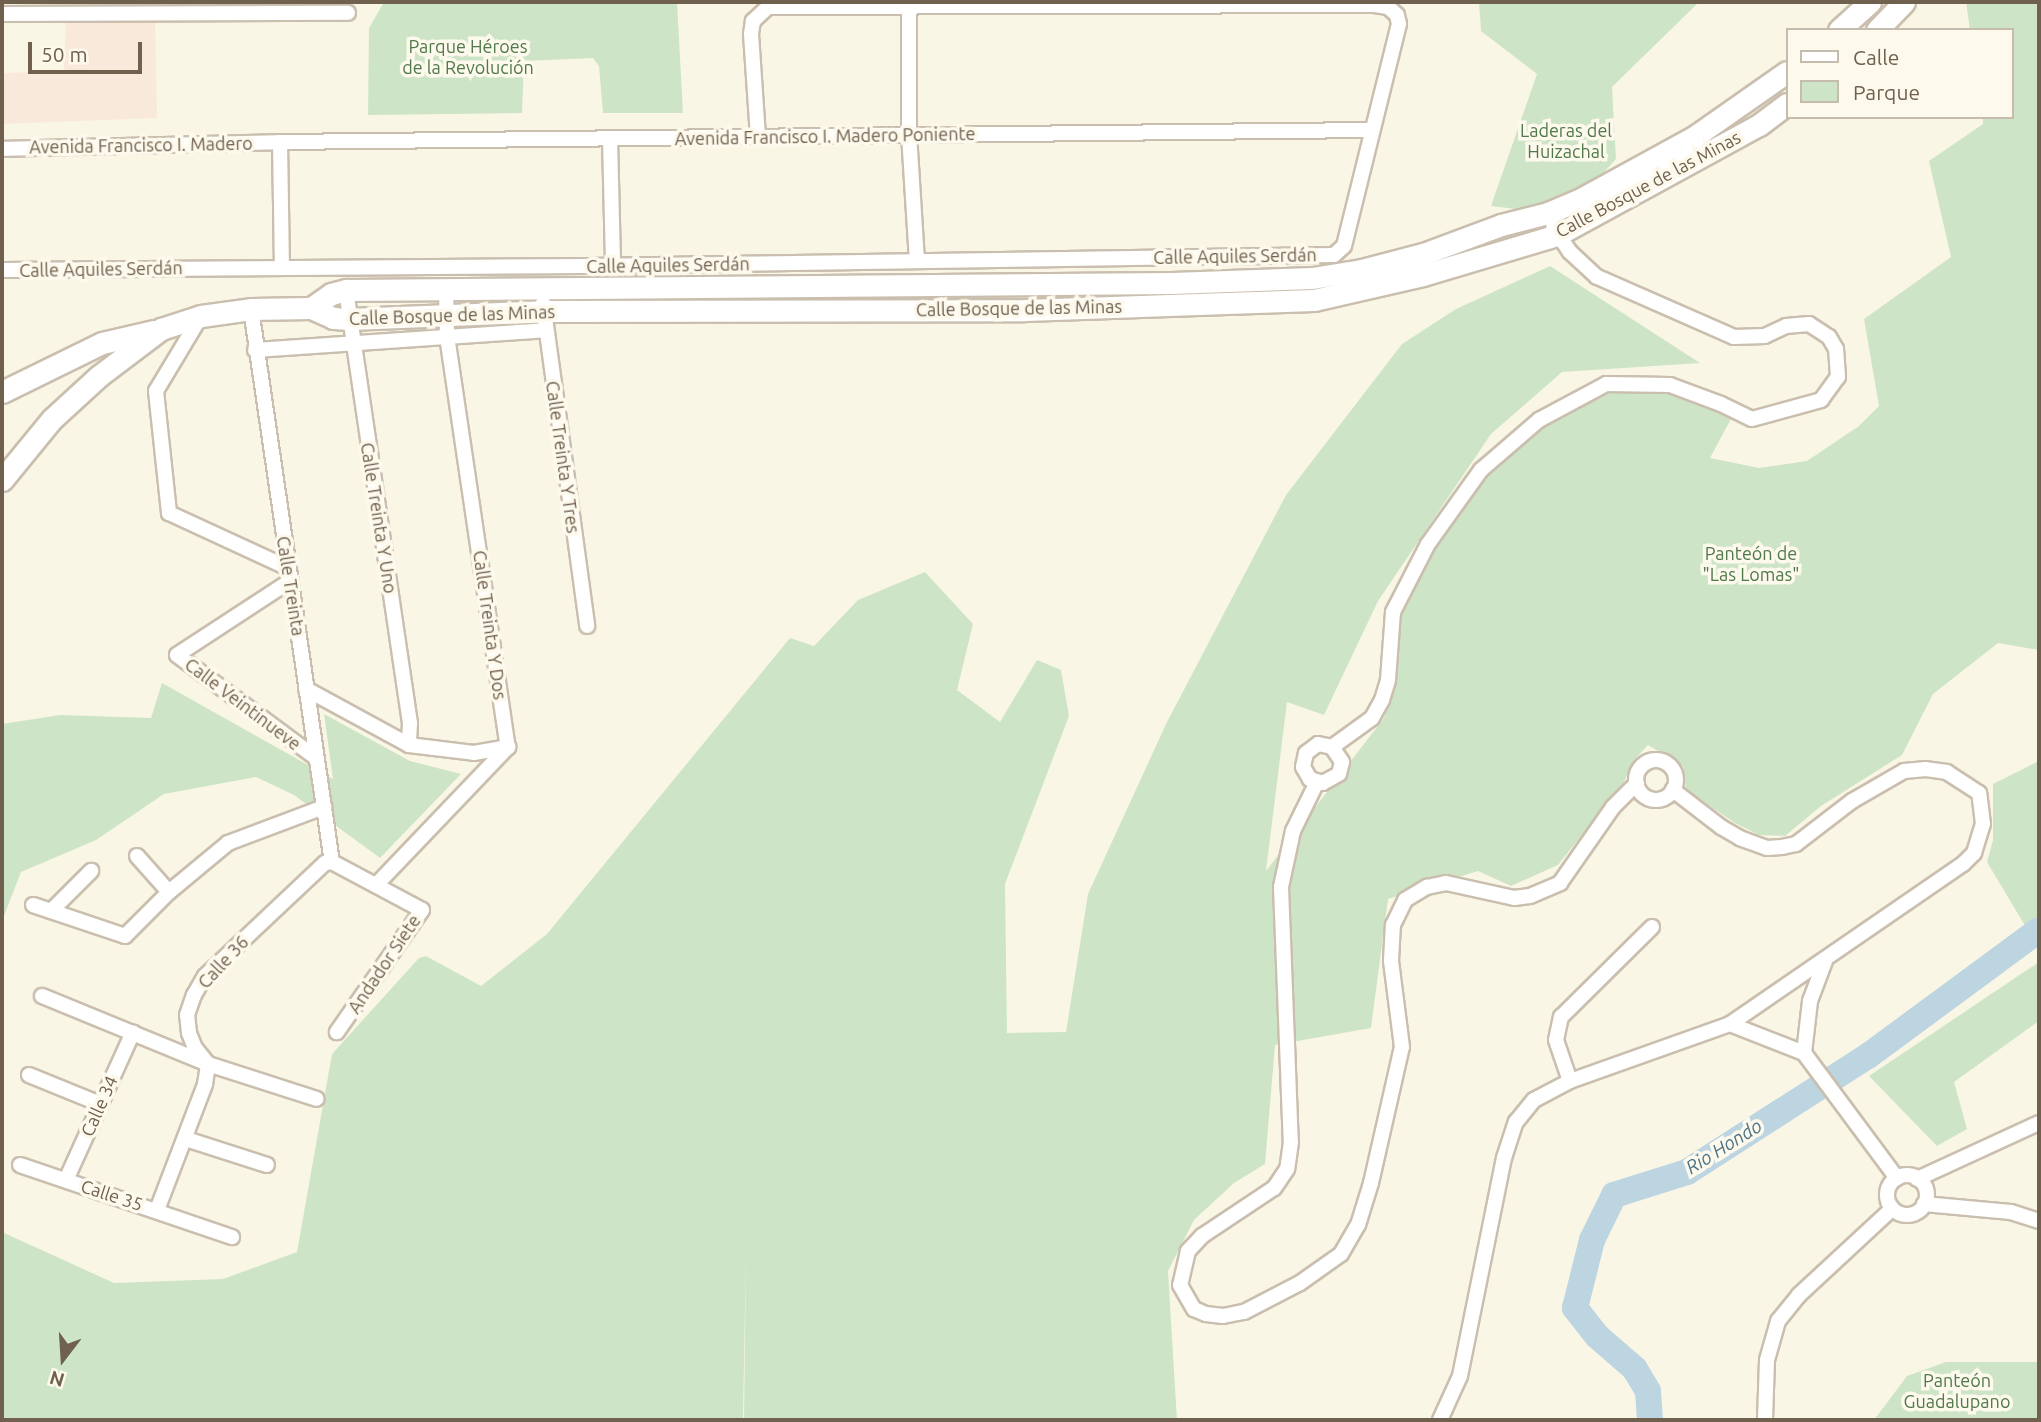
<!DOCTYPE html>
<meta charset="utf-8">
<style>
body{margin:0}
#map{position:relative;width:2041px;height:1422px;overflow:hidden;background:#faf6e6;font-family:Ubuntu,sans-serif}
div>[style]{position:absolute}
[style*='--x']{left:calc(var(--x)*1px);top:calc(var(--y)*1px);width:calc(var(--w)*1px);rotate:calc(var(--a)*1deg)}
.commercial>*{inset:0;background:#f8e9db}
.green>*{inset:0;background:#cde5c6}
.river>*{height:26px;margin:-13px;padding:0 13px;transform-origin:13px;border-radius:13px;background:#bdd5e1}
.roads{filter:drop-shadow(2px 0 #cabfae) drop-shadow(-2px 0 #cabfae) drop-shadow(0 2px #cabfae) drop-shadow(0 -2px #cabfae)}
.street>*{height:14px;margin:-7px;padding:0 7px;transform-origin:7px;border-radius:7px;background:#fff}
.street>.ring{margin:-7px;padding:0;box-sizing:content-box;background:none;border:14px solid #fff;border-radius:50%}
.secondary>*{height:21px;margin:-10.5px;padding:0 10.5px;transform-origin:10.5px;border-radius:10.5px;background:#fff}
span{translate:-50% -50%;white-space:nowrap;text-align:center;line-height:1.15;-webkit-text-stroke:7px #fdf9ec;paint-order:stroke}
.park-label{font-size:18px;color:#507a4b}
.street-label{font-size:18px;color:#70604e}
.water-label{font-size:19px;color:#4e7387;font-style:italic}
.frame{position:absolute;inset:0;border:4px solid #70604e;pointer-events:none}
.legend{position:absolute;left:1786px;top:28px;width:228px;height:91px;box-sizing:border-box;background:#fdf9ec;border:2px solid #c5bcad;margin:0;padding:9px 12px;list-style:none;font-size:21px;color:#70604e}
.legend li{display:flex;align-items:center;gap:14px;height:35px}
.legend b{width:35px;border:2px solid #c5bcad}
.north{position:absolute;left:28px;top:1324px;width:70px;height:70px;-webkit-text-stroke:5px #fdf9ec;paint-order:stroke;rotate:197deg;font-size:19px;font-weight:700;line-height:28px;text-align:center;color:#70604e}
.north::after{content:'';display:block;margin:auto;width:24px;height:32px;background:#70604e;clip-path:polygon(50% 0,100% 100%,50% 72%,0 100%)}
.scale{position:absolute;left:28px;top:42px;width:114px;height:32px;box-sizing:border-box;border:4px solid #70604e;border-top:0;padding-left:9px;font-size:21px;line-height:24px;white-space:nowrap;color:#70604e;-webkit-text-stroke:5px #fdf9ec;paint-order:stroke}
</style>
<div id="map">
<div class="commercial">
<div style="clip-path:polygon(155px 17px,157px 118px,2px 124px,2px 73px,64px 71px,66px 18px)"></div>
</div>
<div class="green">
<div style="clip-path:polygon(384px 2px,677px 2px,683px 113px,603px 113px,599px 66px,593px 58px,524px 61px,522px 113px,368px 115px,369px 28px)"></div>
<div style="clip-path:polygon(1479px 2px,1699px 2px,1612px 87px,1616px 159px,1579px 200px,1548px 213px,1491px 206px,1537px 74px,1481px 31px)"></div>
<div style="clip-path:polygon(1966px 2px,2039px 2px,2039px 650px,1998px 643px,1933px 694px,1902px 755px,1821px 806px,1785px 836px,1759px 835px,1735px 823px,1686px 790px,1683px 766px,1648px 745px,1634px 760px,1624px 782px,1558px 865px,1511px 886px,1478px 871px,1388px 899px,1371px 1028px,1275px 1045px,1265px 1164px,1234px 1183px,1194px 1220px,1168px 1271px,1177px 1420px,744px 1420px,746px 1252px,743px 1420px,2px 1420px,2px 1232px,114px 1283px,223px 1279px,297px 1252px,332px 1054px,419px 958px,426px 956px,481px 986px,547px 934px,790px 638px,814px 646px,858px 600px,925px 572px,973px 624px,957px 690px,1000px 722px,1037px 660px,1061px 670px,1069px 716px,1005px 884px,1007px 1033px,1066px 1032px,1088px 894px,1167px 722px,1286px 495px,1402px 344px,1456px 309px,1550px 266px,1700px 363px,1562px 372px,1491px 434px,1378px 601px,1324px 715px,1287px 702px,1266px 871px,1384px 718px,1396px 684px,1398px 614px,1436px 543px,1486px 473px,1544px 426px,1607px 390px,1672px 391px,1731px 419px,1710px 458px,1759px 468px,1807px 461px,1859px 426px,1879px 406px,1864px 319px,1951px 257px,1929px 161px,1983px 124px,1983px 117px,2011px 117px,2011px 30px,1970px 30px)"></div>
<div style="clip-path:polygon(162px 683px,333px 779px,324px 714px,410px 761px,461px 774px,380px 858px,294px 795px,256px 777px,164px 794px,96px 840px,21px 872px,2px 921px,2px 724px,60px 715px,151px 718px)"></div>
<div style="clip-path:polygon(2039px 761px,2039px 949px,1987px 862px,1993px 840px,1993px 784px)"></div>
<div style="clip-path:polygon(2039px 962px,2039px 1021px,1954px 1082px,1967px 1129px,1937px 1146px,1869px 1076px)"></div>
<div style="clip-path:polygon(1946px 1362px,2039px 1362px,2039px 1420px,1874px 1420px,1907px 1376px)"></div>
</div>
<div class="river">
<div style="--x:1650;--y:1420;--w:29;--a:-94"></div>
<div style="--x:1648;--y:1391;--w:26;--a:-121"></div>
<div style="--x:1635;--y:1369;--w:50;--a:-139"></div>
<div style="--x:1597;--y:1336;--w:36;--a:-128"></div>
<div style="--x:1575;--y:1308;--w:70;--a:-76"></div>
<div style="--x:1592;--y:1240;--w:50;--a:-63.9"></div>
<div style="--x:1614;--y:1195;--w:77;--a:-17.5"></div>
<div style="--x:1687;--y:1172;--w:215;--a:-32.7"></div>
<div style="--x:1868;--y:1056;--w:212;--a:-36.4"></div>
</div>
<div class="roads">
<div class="street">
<div style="--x:909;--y:2;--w:132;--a:90"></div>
<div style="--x:909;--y:134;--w:127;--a:86.4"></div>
<div style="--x:2;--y:14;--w:346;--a:-0.2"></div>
<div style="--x:610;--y:139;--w:127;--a:88.6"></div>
<div style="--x:280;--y:142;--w:124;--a:89.1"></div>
<div style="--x:2;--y:149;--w:278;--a:-1.4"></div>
<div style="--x:280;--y:142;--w:1091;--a:-0.63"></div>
<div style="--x:2;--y:270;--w:586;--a:-0.39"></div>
<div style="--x:588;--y:266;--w:746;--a:-0.84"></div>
<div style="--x:1334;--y:255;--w:13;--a:-42"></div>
<div style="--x:1344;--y:246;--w:229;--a:-76.1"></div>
<div style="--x:1399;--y:24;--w:9;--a:-103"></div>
<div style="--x:1397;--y:15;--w:12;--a:-138"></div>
<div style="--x:1388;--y:7;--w:14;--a:-172"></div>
<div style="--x:1374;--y:5;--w:606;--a:179.81"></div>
<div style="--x:768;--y:7;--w:21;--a:137"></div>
<div style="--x:753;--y:21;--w:13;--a:99"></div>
<div style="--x:751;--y:34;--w:103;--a:86.1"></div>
<div style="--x:446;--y:288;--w:48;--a:88.8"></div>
<div style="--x:447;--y:336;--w:416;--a:81.6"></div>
<div style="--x:346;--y:290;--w:438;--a:81.6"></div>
<div style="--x:410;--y:723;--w:22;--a:93"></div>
<div style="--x:543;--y:303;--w:326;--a:82.2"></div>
<div style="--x:251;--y:309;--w:559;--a:81.67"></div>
<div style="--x:201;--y:316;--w:87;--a:121"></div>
<div style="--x:156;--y:391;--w:123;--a:83.9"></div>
<div style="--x:169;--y:513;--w:131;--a:24.8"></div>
<div style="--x:255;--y:350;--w:291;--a:-3.9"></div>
<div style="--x:290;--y:581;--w:135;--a:146.8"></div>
<div style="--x:177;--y:655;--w:173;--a:36.5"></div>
<div style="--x:306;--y:689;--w:117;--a:28.5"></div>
<div style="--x:409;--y:745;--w:65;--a:7"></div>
<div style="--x:474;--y:753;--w:35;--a:-10"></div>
<div style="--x:1332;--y:747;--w:18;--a:56"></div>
<div style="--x:1342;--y:762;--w:12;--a:104"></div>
<div style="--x:1339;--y:774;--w:18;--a:151"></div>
<div style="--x:1323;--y:783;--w:14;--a:-163"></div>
<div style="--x:1310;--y:779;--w:14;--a:-120"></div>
<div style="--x:1303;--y:767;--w:14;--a:-78"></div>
<div style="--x:1306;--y:753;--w:15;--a:-37"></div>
<div style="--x:1318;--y:744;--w:14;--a:12"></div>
<div style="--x:1332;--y:747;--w:49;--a:-35.9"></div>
<div style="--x:1372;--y:718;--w:21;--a:-61"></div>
<div style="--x:1382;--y:700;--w:21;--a:-73"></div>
<div style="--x:1388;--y:680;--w:68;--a:-85.8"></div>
<div style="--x:1393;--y:612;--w:76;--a:-62.8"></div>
<div style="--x:1428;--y:544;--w:91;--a:-54.4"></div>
<div style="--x:1481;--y:470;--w:77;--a:-40.8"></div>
<div style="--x:1539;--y:420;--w:76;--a:-28.2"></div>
<div style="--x:1606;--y:384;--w:64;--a:0.9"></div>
<div style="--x:1670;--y:385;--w:54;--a:20.4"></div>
<div style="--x:1721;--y:404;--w:34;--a:26"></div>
<div style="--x:1752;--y:419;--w:72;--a:-15.4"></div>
<div style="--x:1821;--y:400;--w:29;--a:-54"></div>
<div style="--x:1838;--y:377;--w:28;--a:-94"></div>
<div style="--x:1836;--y:349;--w:14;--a:-120"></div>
<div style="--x:1829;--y:337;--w:24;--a:-147"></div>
<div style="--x:1809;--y:324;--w:23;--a:175"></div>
<div style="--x:1786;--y:326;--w:23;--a:155"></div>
<div style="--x:1765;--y:336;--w:31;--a:178"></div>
<div style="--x:1734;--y:337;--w:150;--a:-156.3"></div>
<div style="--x:1597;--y:277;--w:37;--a:-137"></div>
<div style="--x:1570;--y:252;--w:30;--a:-124"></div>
<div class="ring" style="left:1636px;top:760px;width:26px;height:26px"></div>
<div style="--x:1317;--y:782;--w:55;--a:116.1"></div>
<div style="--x:1293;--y:831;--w:57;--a:102.1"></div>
<div style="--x:1281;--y:887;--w:255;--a:87.8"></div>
<div style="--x:1291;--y:1142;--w:27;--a:98"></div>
<div style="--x:1287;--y:1169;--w:23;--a:124"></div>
<div style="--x:1274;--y:1188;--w:87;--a:146.3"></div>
<div style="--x:1202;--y:1236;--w:21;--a:133"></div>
<div style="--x:1188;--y:1251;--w:35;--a:103"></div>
<div style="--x:1180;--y:1285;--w:28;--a:60"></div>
<div style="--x:1194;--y:1309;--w:13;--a:23"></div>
<div style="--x:1206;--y:1314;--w:17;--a:7"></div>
<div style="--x:1223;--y:1316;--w:21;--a:-11"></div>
<div style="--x:1244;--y:1312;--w:63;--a:-27.4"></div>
<div style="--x:1300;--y:1283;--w:50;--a:-35.3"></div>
<div style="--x:1341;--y:1254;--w:34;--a:-60"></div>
<div style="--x:1358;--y:1225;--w:44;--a:-72.8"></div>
<div style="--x:1371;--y:1183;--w:139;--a:-77.2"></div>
<div style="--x:1402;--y:1047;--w:87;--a:-97.3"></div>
<div style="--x:1391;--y:961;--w:36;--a:-87"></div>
<div style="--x:1393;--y:925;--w:28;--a:-64"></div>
<div style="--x:1405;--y:900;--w:26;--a:-31"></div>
<div style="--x:1427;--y:887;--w:19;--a:-12"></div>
<div style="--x:1446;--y:883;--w:70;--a:12.4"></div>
<div style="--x:1514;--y:898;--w:16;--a:-7"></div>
<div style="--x:1530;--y:896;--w:33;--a:-23"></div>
<div style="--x:1560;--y:883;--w:93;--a:-55.1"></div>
<div style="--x:1613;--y:807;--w:34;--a:-45"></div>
<div style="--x:137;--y:856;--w:48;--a:48.4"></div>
<div style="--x:332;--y:862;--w:102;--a:28.1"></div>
<div style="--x:422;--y:910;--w:149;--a:124.9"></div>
<div style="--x:376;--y:885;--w:191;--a:-46.3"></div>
<div style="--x:33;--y:905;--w:97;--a:18.6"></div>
<div style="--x:125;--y:936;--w:62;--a:-45"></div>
<div style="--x:169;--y:892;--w:77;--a:-39.7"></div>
<div style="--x:228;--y:843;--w:103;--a:-20.6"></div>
<div style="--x:51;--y:911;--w:57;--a:-45"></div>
<div style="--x:42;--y:996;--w:179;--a:22.3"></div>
<div style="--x:208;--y:1064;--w:114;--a:17.8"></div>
<div style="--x:1730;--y:1024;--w:79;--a:21.4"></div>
<div style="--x:1804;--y:1053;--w:156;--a:53.4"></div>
<div style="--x:1804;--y:1053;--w:52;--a:-83.4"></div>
<div style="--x:1810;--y:1001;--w:43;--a:-69.4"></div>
<div style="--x:29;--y:1075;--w:77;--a:22.2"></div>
<div style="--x:1570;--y:1081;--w:43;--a:-108.9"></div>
<div style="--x:1556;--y:1040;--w:24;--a:-78"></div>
<div style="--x:1561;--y:1017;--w:128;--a:-44.7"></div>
<div style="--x:186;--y:1139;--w:85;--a:17.8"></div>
<div style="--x:20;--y:1165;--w:224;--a:18.8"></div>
<div class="ring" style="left:1887px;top:1175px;width:26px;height:26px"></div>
<div style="--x:1917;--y:1179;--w:134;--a:-24.7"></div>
<div style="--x:66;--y:1180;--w:162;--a:-65.6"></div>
<div style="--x:1924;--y:1204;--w:87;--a:5.3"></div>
<div style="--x:2011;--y:1212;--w:29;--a:18"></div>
<div style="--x:157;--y:1210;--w:135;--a:-69.1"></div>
<div style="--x:205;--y:1084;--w:20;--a:-81"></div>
<div style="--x:208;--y:1064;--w:21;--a:-129"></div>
<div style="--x:195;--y:1048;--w:16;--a:-112"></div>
<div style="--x:189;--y:1033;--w:18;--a:-96"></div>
<div style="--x:187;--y:1015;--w:21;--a:-71"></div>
<div style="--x:194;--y:995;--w:22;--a:-60"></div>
<div style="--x:205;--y:976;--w:165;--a:-43.3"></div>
<div style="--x:325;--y:863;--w:7;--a:-8"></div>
<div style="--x:1440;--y:1420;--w:48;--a:-65.6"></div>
<div style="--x:1460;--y:1376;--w:222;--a:-78.6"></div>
<div style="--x:1504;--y:1158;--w:38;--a:-72"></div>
<div style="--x:1516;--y:1122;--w:28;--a:-51"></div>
<div style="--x:1534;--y:1100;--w:41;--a:-27.8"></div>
<div style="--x:1570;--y:1081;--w:170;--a:-19.6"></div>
<div style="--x:1730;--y:1024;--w:283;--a:-34.5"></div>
<div style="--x:1963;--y:864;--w:16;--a:-45"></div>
<div style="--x:1974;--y:853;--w:30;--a:-73"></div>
<div style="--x:1983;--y:824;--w:31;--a:-97"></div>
<div style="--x:1979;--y:793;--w:38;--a:-147"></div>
<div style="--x:1947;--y:772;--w:21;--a:-172"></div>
<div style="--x:1926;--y:769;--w:22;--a:175"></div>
<div style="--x:1904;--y:771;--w:60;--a:150"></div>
<div style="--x:1852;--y:801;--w:71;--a:142.5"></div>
<div style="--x:1796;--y:844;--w:14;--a:168"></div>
<div style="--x:1782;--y:847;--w:15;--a:176"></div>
<div style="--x:1767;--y:848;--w:29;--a:-160"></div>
<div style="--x:1740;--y:838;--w:22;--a:-150"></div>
<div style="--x:1721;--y:827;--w:61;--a:-142.4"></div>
<div style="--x:1765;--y:1420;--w:60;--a:-88.1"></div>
<div style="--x:1767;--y:1360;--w:41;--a:-74.2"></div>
<div style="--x:1778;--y:1321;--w:33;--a:-51"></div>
<div style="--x:1799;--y:1295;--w:127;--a:-42.8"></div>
</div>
<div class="secondary">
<div style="--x:1839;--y:30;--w:42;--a:-42.1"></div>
<div style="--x:1877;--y:30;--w:39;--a:-46"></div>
<div style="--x:311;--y:308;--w:24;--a:-35"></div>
<div style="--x:331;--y:294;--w:16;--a:-15"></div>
<div style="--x:346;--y:290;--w:826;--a:-0.49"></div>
<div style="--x:1172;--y:283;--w:140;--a:-2"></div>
<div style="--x:1312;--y:278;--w:51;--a:-9.1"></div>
<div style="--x:1362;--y:270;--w:63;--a:-14.7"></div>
<div style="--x:1423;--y:254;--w:83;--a:-20.4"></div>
<div style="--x:1501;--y:225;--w:49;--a:-14.3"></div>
<div style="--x:1548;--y:213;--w:34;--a:-23"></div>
<div style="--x:1579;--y:200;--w:131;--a:-28.7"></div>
<div style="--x:1694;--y:137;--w:113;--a:-35"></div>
<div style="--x:2;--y:392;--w:111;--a:-26.1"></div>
<div style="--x:102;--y:343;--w:52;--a:-13.2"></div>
<div style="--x:2;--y:480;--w:79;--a:-50.7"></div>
<div style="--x:52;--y:419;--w:64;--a:-42.5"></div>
<div style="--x:99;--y:376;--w:78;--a:-37.2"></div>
<div style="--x:161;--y:329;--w:42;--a:-18"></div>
<div style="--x:201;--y:316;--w:50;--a:-8"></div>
<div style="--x:251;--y:309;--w:60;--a:-1"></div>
<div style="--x:311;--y:308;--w:24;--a:24"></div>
<div style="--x:333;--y:318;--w:16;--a:4"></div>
<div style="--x:349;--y:319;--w:196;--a:-2.3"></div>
<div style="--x:545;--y:311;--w:480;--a:-0.1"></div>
<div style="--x:1025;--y:310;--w:289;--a:-2"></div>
<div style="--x:1314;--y:300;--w:112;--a:-12.9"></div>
<div style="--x:1423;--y:275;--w:140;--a:-16.6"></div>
<div style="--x:1557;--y:235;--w:230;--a:-28.6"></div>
<div style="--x:1759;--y:125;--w:35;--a:-37"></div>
</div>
</div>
<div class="park-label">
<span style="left:468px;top:57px">Parque Héroes<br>de la Revolución</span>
<span style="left:1566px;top:141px">Laderas del<br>Huizachal</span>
<span style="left:1751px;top:564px">Panteón de<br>"Las Lomas"</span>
<span style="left:1957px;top:1391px">Panteón<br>Guadalupano</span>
</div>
<div class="street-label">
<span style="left:825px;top:136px;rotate:-1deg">Avenida Francisco I. Madero Poniente</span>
<span style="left:141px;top:145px;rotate:-1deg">Avenida Francisco I. Madero</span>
<span style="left:1648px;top:184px;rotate:-28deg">Calle Bosque de las Minas</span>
<span style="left:1235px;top:256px;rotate:-1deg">Calle Aquiles Serdán</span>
<span style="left:668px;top:265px;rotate:-1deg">Calle Aquiles Serdán</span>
<span style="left:101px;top:269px;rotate:-1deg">Calle Aquiles Serdán</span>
<span style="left:1019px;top:308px;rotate:-1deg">Calle Bosque de las Minas</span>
<span style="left:452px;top:315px;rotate:-2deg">Calle Bosque de las Minas</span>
<span style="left:563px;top:457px;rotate:82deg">Calle Treinta Y Tres</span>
<span style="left:379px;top:518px;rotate:81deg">Calle Treinta Y Uno</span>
<span style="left:291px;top:586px;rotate:81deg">Calle Treinta</span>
<span style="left:490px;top:625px;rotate:82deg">Calle Treinta Y Dos</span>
<span style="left:243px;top:704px;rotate:37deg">Calle Veintinueve</span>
<span style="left:223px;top:962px;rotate:-47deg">Calle 36</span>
<span style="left:384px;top:964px;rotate:-56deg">Andador Siete</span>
<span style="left:99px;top:1106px;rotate:-66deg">Calle 34</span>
<span style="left:112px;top:1195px;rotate:18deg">Calle 35</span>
</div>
<div class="water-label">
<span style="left:1724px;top:1147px;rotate:-32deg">Rio Hondo</span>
</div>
<div class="frame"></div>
<ul class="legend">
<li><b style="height:9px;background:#fff"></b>Calle</li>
<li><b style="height:19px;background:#cde5c6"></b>Parque</li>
</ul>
<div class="north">N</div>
<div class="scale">50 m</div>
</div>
